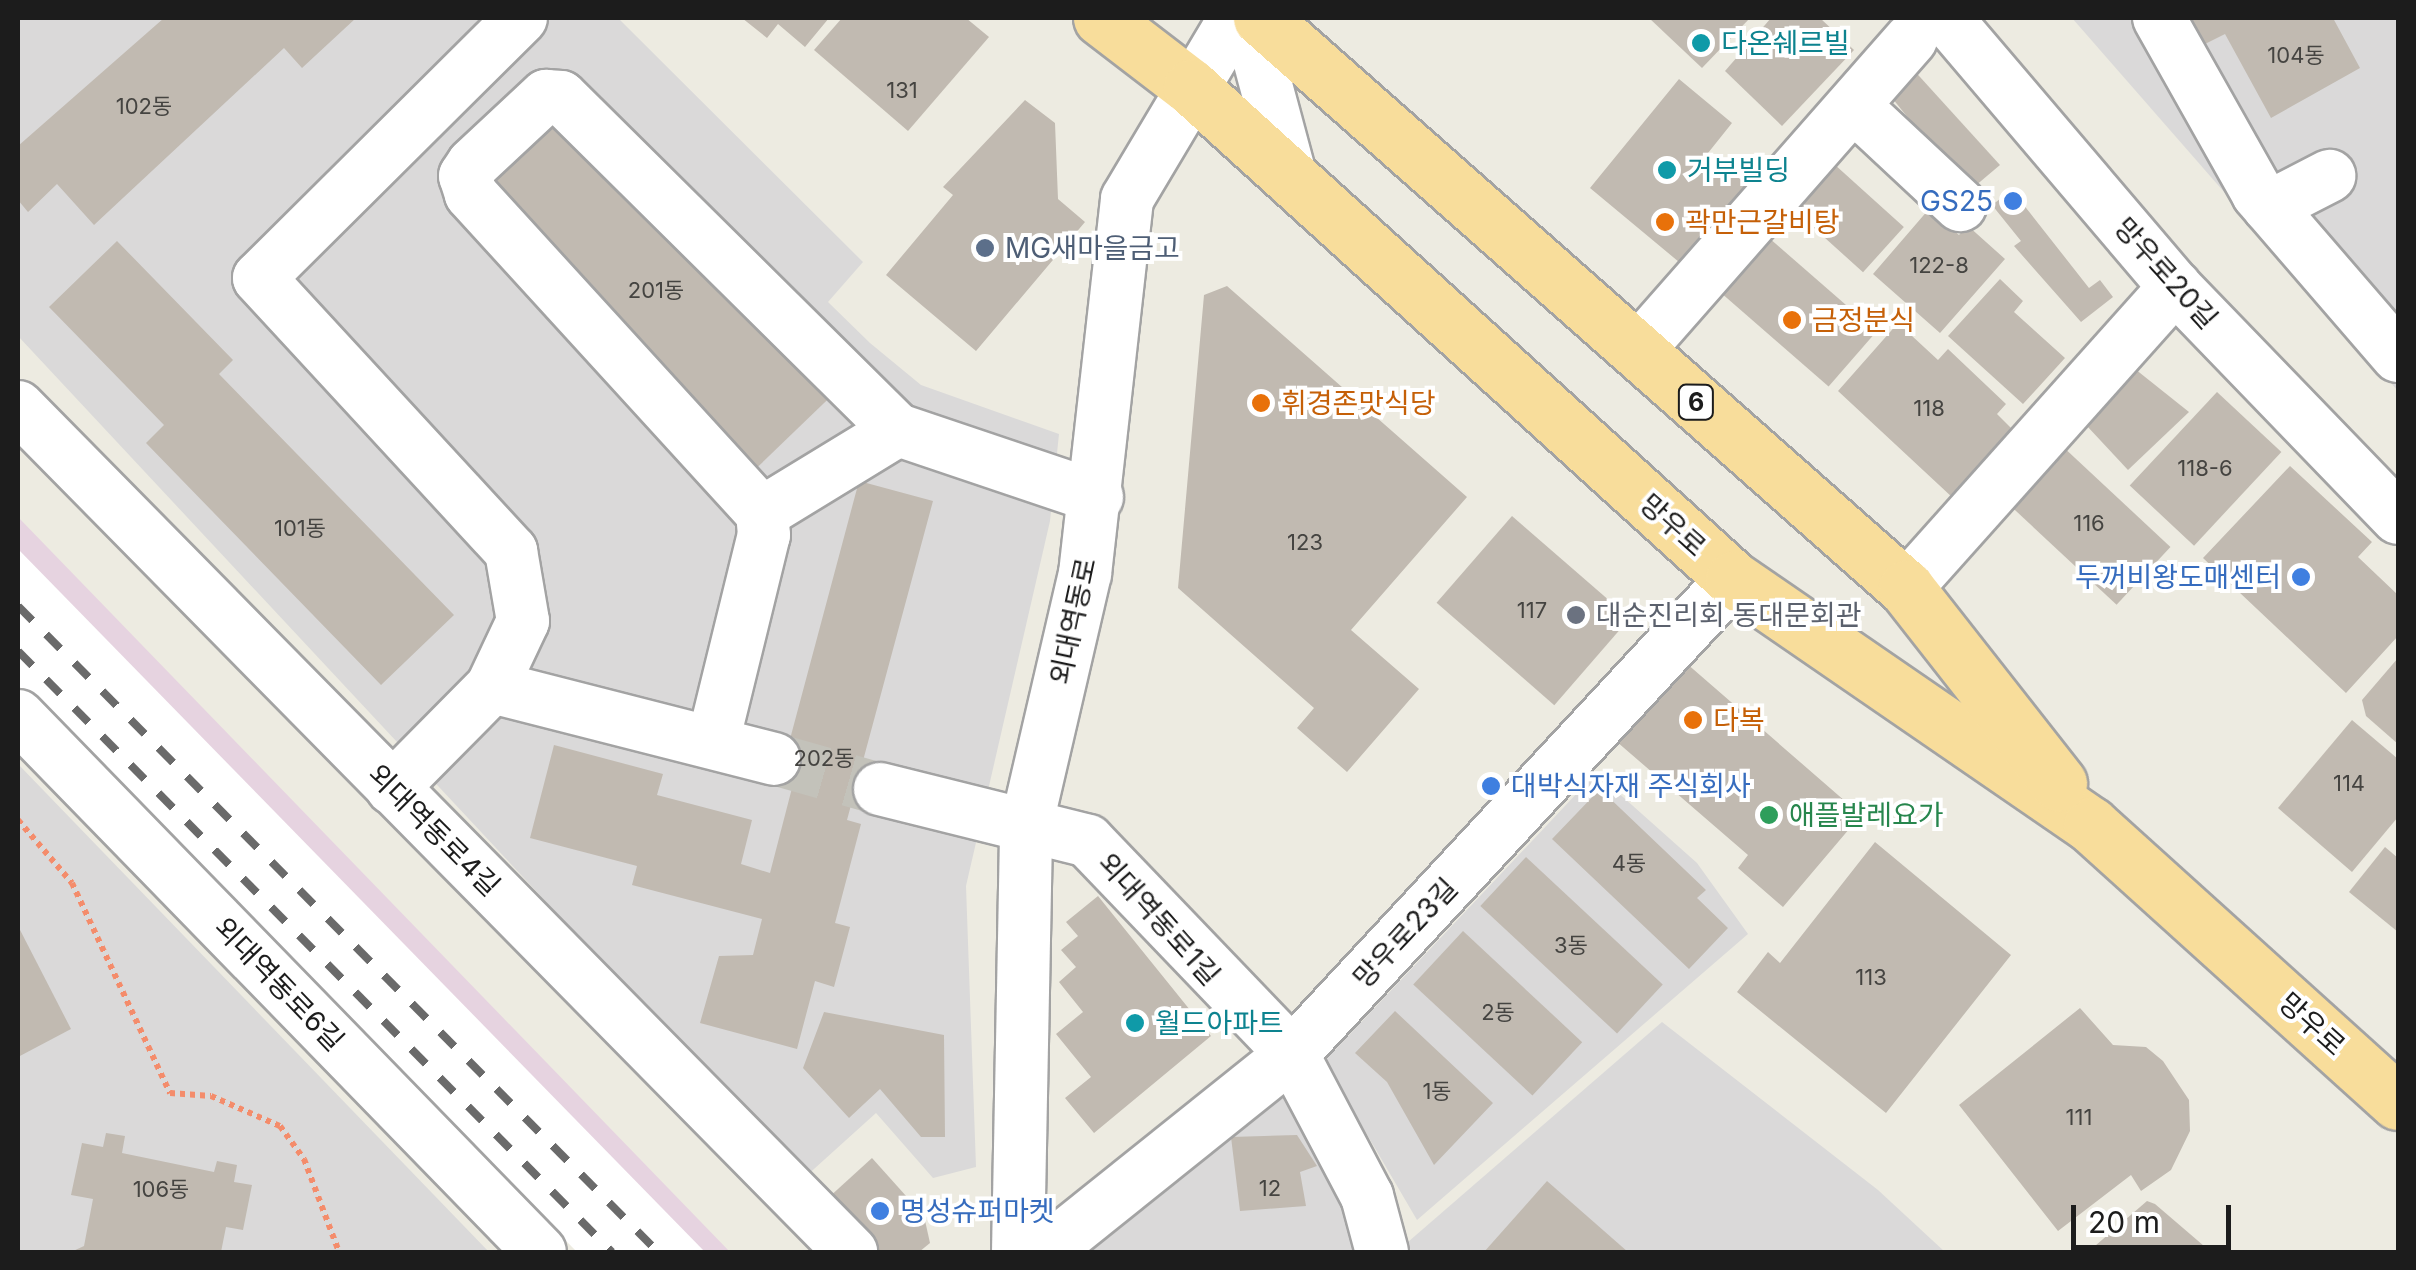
<!DOCTYPE html>
<meta charset="utf-8">
<style>
body{margin:0}
#map{position:relative;width:2416px;height:1270px;overflow:hidden;background:#edebe1;font-family:Inter,"Noto Sans KR",sans-serif}
div>[style]{position:absolute}
[style*='--x']{left:calc(var(--x)*1px);top:calc(var(--y)*1px);width:calc(var(--w)*1px);rotate:calc(var(--a)*1deg)}
.residential>*{inset:0;background:#dad9d9}
.industrial>*{inset:0;background:#e6d3e0}
.pier>*{inset:0;background:#fff}
.building>*{inset:0;background:#c1bab1;transform-origin:0 0}
.minor-tunnel>*{height:52px;margin-top:-26px;transform-origin:0;background:repeating-linear-gradient(90deg,#c3c2ba 0 52px,transparent 0 78px)}
.path>*{height:6px;margin-top:-3px;transform-origin:0;background:repeating-linear-gradient(90deg,#f48c6b 0 5px,transparent 0 10px)}
.roads{filter:drop-shadow(2px 0 #a3a3a3) drop-shadow(-2px 0 #a3a3a3) drop-shadow(0 2px #a3a3a3) drop-shadow(0 -2px #a3a3a3)}
.minor>*{height:52px;margin:-26px;padding:0 26px;transform-origin:26px;border-radius:26px;background:#fff}
.major>*{height:55px;margin:-27.5px;padding:0 27.5px;transform-origin:27.5px;border-radius:27.5px;background:#f8dd9b}
.rail>*{height:8px;margin-top:-4px;transform-origin:0;background:repeating-linear-gradient(90deg,#6a6a6a 0 20px,transparent 0 40px)}
.dots>*{width:28px;height:28px;translate:-50% -50%;box-sizing:border-box;border:5px solid #fff;border-radius:50%}
span{translate:-50% -50%;white-space:nowrap;text-align:center;line-height:1.15;-webkit-text-stroke:8px #fff;paint-order:stroke}
.number-label{font-size:22px;color:#454441}
.number-label span{-webkit-text-stroke-width:0}
.shield-label span{padding:2px 8px;background:#fff;border:2px solid;border-radius:8px;-webkit-text-stroke-width:0}
.shield-label{font-size:25px;color:#1c1c1c;font-weight:700}
.culture-label{font-size:28px;color:#0d838f}
.left{translate:0 -50%;text-align:left}
.shop-label{font-size:28px;color:#366cbe}
.right{translate:-100% -50%;text-align:right}
.food-label{font-size:28px;color:#c56008}
.service-label{font-size:28px;color:#4e5e75}
.street-label{font-size:28px;color:#1c1c1c}
.worship-label{font-size:28px;color:#5b616d}
.leisure-label{font-size:28px;color:#27864d}
.frame{position:absolute;inset:0;border:20px solid #1c1c1c;pointer-events:none}
.scale{position:absolute;left:2071px;top:1205px;width:160px;height:45px;box-sizing:border-box;border:5px solid #1c1c1c;border-top:0;padding-left:12px;font-size:30px;line-height:35px;white-space:nowrap;color:#1c1c1c;-webkit-text-stroke:8px #fff;paint-order:stroke}
</style>
<div id="map">
<div class="residential">
<div style="clip-path:polygon(18px 18px,618px 18px,863px 262px,828px 302px,870px 343px,921px 385px,1059px 434px,1050px 521px,966px 886px,976px 1167px,933px 1178px,876px 1113px,804px 1178px,18px 336px)"></div>
<div style="clip-path:polygon(2072px 18px,2398px 18px,2398px 391px)"></div>
<div style="clip-path:polygon(18px 764px,489px 1252px,18px 1252px)"></div>
<div style="clip-path:polygon(1596px 773px,1697px 863px,1748px 934px,1417px 1220px,1348px 1102px,1317px 1069px)"></div>
<div style="clip-path:polygon(1662px 1022px,1878px 1190px,1945px 1252px,1411px 1252px,1408px 1242px)"></div>
<div style="clip-path:polygon(1272px 1072px,1353px 1207px,1364px 1252px,1073px 1252px)"></div>
</div>
<div class="industrial">
<div style="clip-path:polygon(18px 517px,730px 1252px,597px 1252px,18px 684px)"></div>
</div>
<div class="pier">
<div style="clip-path:polygon(18px 549px,705px 1252px,577px 1252px,18px 685px)"></div>
</div>
<div class="building">
<div style="clip-path:polygon(164px 18px,356px 18px,302px 68px,284px 48px,94px 225px,57px 184px,28px 212px,18px 200px,18px 146px)"></div>
<div style="clip-path:polygon(742px 18px,829px 18px,805px 47px,778px 24px,767px 38px)"></div>
<div style="clip-path:polygon(842px 18px,966px 18px,989px 37px,908px 131px,814px 50px)"></div>
<div style="clip-path:polygon(1649px 18px,1750px 18px,1702px 68px)"></div>
<div style="clip-path:polygon(1820px 18px,1854px 50px,1782px 126px,1725px 71px,1771px 18px)"></div>
<div style="clip-path:polygon(2191px 18px,2333px 18px,2360px 68px,2271px 118px,2225px 34px,2205px 44px)"></div>
<div style="clip-path:polygon(1910px 66px,2000px 165px,1968px 192px,1884px 88px)"></div>
<div style="clip-path:polygon(1679px 79px,1732px 123px,1708px 153px,1751px 188px,1685px 267px,1590px 188px)"></div>
<div style="clip-path:polygon(1025px 100px,1055px 123px,1058px 199px,1085px 222px,976px 351px,886px 275px,953px 195px,943px 187px)"></div>
<div style="left:554px;top:116px;width:394px;height:97px;rotate:46deg"></div>
<div style="left:1834px;top:164px;width:94px;height:61px;rotate:42deg"></div>
<div style="clip-path:polygon(2012px 190px,2089px 288px,2100px 280px,2113px 297px,2081px 322px,2014px 246px,2021px 241px,1992px 205px)"></div>
<div style="clip-path:polygon(1929px 209px,1959px 235px,1967px 225px,2005px 259px,1940px 333px,1873px 274px)"></div>
<div style="left:1761px;top:231px;width:153px;height:73px;rotate:41deg"></div>
<div style="clip-path:polygon(117px 241px,233px 360px,219px 374px,454px 615px,381px 685px,146px 443px,164px 425px,49px 307px)"></div>
<div style="clip-path:polygon(2000px 279px,2023px 301px,2014px 312px,2065px 358px,2023px 404px,1948px 336px)"></div>
<div style="clip-path:polygon(1227px 286px,1467px 497px,1351px 630px,1419px 689px,1347px 772px,1297px 728px,1314px 708px,1178px 588px,1204px 295px)"></div>
<div style="clip-path:polygon(1898px 323px,1938px 360px,1948px 349px,2006px 404px,1997px 414px,2014px 431px,1953px 498px,1838px 391px)"></div>
<div style="clip-path:polygon(2125px 361px,2189px 412px,2128px 470px,2073px 411px)"></div>
<div style="left:2217px;top:392px;width:88px;height:128px;rotate:43deg"></div>
<div style="left:2060px;top:444px;width:151px;height:79px;rotate:43deg"></div>
<div style="clip-path:polygon(2290px 466px,2372px 542px,2358px 557px,2398px 595px,2398px 636px,2346px 693px,2203px 558px)"></div>
<div style="clip-path:polygon(859px 481px,933px 501px,847px 820px,861px 824px,835px 923px,850px 927px,834px 987px,815px 981px,797px 1049px,700px 1023px,719px 956px,753px 955px,762px 919px,632px 885px,637px 866px,530px 838px,554px 745px,663px 774px,657px 795px,752px 820px,741px 864px,770px 873px,792px 788px,778px 784px)"></div>
<div style="left:1512px;top:516px;width:156px;height:115px;rotate:41deg"></div>
<div style="clip-path:polygon(1678px 656px,1861px 815px,1783px 907px,1738px 868px,1748px 855px,1609px 735px)"></div>
<div style="clip-path:polygon(2398px 658px,2398px 744px,2366px 716px,2362px 700px)"></div>
<div style="clip-path:polygon(2352px 720px,2398px 759px,2398px 817px,2352px 872px,2278px 808px)"></div>
<div style="clip-path:polygon(1600px 789px,1706px 890px,1697px 898px,1728px 928px,1689px 969px,1552px 839px)"></div>
<div style="clip-path:polygon(1875px 842px,2011px 955px,1886px 1113px,1737px 992px,1768px 952px,1780px 963px)"></div>
<div style="clip-path:polygon(2385px 847px,2398px 858px,2398px 932px,2349px 892px)"></div>
<div style="left:1526px;top:857px;width:187px;height:67px;rotate:43deg"></div>
<div style="clip-path:polygon(1098px 896px,1211px 1036px,1094px 1133px,1065px 1098px,1091px 1077px,1056px 1034px,1083px 1012px,1059px 982px,1076px 967px,1061px 950px,1078px 936px,1066px 922px)"></div>
<div style="clip-path:polygon(18px 926px,71px 1029px,18px 1057px)"></div>
<div style="left:1463px;top:931px;width:163px;height:73px;rotate:43deg"></div>
<div style="clip-path:polygon(2080px 1008px,2113px 1045px,2146px 1047px,2163px 1061px,2189px 1100px,2190px 1131px,2171px 1170px,2141px 1191px,2131px 1175px,2058px 1231px,1959px 1105px)"></div>
<div style="clip-path:polygon(1395px 1011px,1493px 1103px,1434px 1165px,1387px 1082px,1355px 1053px)"></div>
<div style="clip-path:polygon(824px 1012px,944px 1035px,945px 1137px,921px 1137px,880px 1089px,849px 1118px,803px 1068px)"></div>
<div style="clip-path:polygon(106px 1133px,125px 1136px,122px 1153px,214px 1172px,217px 1161px,237px 1165px,234px 1182px,252px 1185px,243px 1230px,226px 1227px,221px 1252px,71px 1252px,84px 1246px,93px 1199px,71px 1195px,82px 1143px,103px 1147px)"></div>
<div style="clip-path:polygon(1297px 1135px,1317px 1166px,1300px 1172px,1306px 1206px,1240px 1211px,1231px 1137px)"></div>
<div style="clip-path:polygon(872px 1158px,924px 1216px,930px 1243px,919px 1252px,875px 1252px,827px 1199px)"></div>
<div style="clip-path:polygon(1547px 1181px,1628px 1252px,1484px 1252px)"></div>
<div style="clip-path:polygon(2147px 1201px,2155px 1204px,2211px 1252px,2088px 1252px)"></div>
</div>
<div class="minor-tunnel">
<div style="--x:774;--y:759;--w:110;--a:15.8"></div>
</div>
<div class="path">
<div style="--x:18;--y:820;--w:83;--a:49.4"></div>
<div style="--x:72;--y:883;--w:232;--a:65"></div>
<div style="--x:170;--y:1093;--w:41;--a:4.2"></div>
<div style="--x:211;--y:1096;--w:75;--a:23.5"></div>
<div style="--x:280;--y:1126;--w:41;--a:54"></div>
<div style="--x:304;--y:1159;--w:99;--a:69.4"></div>
</div>
<div class="roads">
<div class="minor">
<div style="--x:521;--y:18;--w:369;--a:135.2"></div>
<div style="--x:259;--y:278;--w:372;--a:47.3"></div>
<div style="--x:511;--y:551;--w:71;--a:80.3"></div>
<div style="--x:523;--y:621;--w:73;--a:115.2"></div>
<div style="--x:492;--y:687;--w:291;--a:14.3"></div>
<div style="--x:1248;--y:18;--w:167;--a:75"></div>
<div style="--x:1946;--y:18;--w:353;--a:49.6"></div>
<div style="--x:2175;--y:287;--w:321;--a:46"></div>
<div style="--x:2159;--y:18;--w:202;--a:60.6"></div>
<div style="--x:2258;--y:194;--w:214;--a:49.2"></div>
<div style="--x:1855;--y:107;--w:144;--a:43"></div>
<div style="--x:2269;--y:207;--w:68;--a:-27.3"></div>
<div style="--x:1638;--y:350;--w:414;--a:-48.7"></div>
<div style="--x:18;--y:407;--w:1187;--a:45.41"></div>
<div style="--x:762;--y:513;--w:159;--a:-31.4"></div>
<div style="--x:1906;--y:588;--w:404;--a:-48.2"></div>
<div style="--x:18;--y:716;--w:748;--a:45.76"></div>
<div style="--x:713;--y:742;--w:213;--a:-76.2"></div>
<div style="--x:764;--y:535;--w:22;--a:-95"></div>
<div style="--x:762;--y:513;--w:432;--a:-132.4"></div>
<div style="--x:471;--y:194;--w:19;--a:-108"></div>
<div style="--x:465;--y:176;--w:14;--a:-56"></div>
<div style="--x:473;--y:164;--w:100;--a:-43"></div>
<div style="--x:546;--y:96;--w:15;--a:4"></div>
<div style="--x:561;--y:97;--w:474;--a:44.7"></div>
<div style="--x:898;--y:430;--w:210;--a:18.6"></div>
<div style="--x:392;--y:788;--w:142;--a:-45.3"></div>
<div style="--x:880;--y:789;--w:214;--a:14"></div>
<div style="--x:1088;--y:841;--w:295;--a:46.2"></div>
<div style="--x:1292;--y:1054;--w:161;--a:62.2"></div>
<div style="--x:1367;--y:1196;--w:58;--a:75"></div>
<div style="--x:1018;--y:1252;--w:425;--a:-88.9"></div>
<div style="--x:1026;--y:827;--w:260;--a:-76.9"></div>
<div style="--x:1085;--y:574;--w:377;--a:-83.6"></div>
<div style="--x:1127;--y:199;--w:211;--a:-59.2"></div>
<div style="--x:1045;--y:1252;--w:317;--a:-38.7"></div>
<div style="--x:1292;--y:1054;--w:648;--a:-47.13"></div>
</div>
<div class="major">
<div style="--x:1101;--y:18;--w:113;--a:37.5"></div>
<div style="--x:1191;--y:87;--w:732;--a:42.23"></div>
<div style="--x:1733;--y:579;--w:434;--a:34.5"></div>
<div style="--x:2091;--y:825;--w:413;--a:42.1"></div>
<div style="--x:1261;--y:18;--w:861;--a:41.47"></div>
<div style="--x:1906;--y:588;--w:248;--a:51.9"></div>
</div>
</div>
<div class="rail">
<div style="--x:18;--y:606;--w:909;--a:45.27"></div>
<div style="--x:18;--y:651;--w:845;--a:45.34"></div>
</div>
<div class="dots">
<div style="left:1701px;top:43px;background:#0f9aa8"></div>
<div style="left:1667px;top:170px;background:#0f9aa8"></div>
<div style="left:2013px;top:201px;background:#3f7fe0"></div>
<div style="left:1665px;top:222px;background:#e8710a"></div>
<div style="left:985px;top:248px;background:#5c6f8a"></div>
<div style="left:1792px;top:320px;background:#e8710a"></div>
<div style="left:1261px;top:403px;background:#e8710a"></div>
<div style="left:2301px;top:577px;background:#3f7fe0"></div>
<div style="left:1576px;top:615px;background:#6b7280"></div>
<div style="left:1693px;top:720px;background:#e8710a"></div>
<div style="left:1491px;top:786px;background:#3f7fe0"></div>
<div style="left:1769px;top:815px;background:#2e9e5b"></div>
<div style="left:1135px;top:1023px;background:#0f9aa8"></div>
<div style="left:880px;top:1211px;background:#3f7fe0"></div>
</div>
<div class="number-label">
<span style="left:2296px;top:56px">104동</span>
<span style="left:902px;top:91px">131</span>
<span style="left:144px;top:107px">102동</span>
<span style="left:1939px;top:266px">122-8</span>
<span style="left:656px;top:291px">201동</span>
<span style="left:1929px;top:409px">118</span>
<span style="left:2205px;top:469px">118-6</span>
<span style="left:2089px;top:524px">116</span>
<span style="left:300px;top:529px">101동</span>
<span style="left:1305px;top:543px">123</span>
<span style="left:1532px;top:611px">117</span>
<span style="left:824px;top:759px">202동</span>
<span style="left:2349px;top:784px">114</span>
<span style="left:1629px;top:864px">4동</span>
<span style="left:1571px;top:946px">3동</span>
<span style="left:1871px;top:978px">113</span>
<span style="left:1498px;top:1013px">2동</span>
<span style="left:1437px;top:1092px">1동</span>
<span style="left:2079px;top:1118px">111</span>
<span style="left:1270px;top:1189px">12</span>
<span style="left:161px;top:1190px">106동</span>
</div>
<div class="shield-label">
<span style="left:1696px;top:402px">6</span>
</div>
<div class="culture-label">
<span class="left" style="left:1721px;top:43px">다온쉐르빌</span>
<span class="left" style="left:1687px;top:170px">거부빌딩</span>
<span class="left" style="left:1155px;top:1023px">월드아파트</span>
</div>
<div class="shop-label">
<span class="right" style="left:1993px;top:201px">GS25</span>
<span class="right" style="left:2281px;top:577px">두꺼비왕도매센터</span>
<span class="left" style="left:1511px;top:786px">대박식자재 주식회사</span>
<span class="left" style="left:900px;top:1211px">명성슈퍼마켓</span>
</div>
<div class="food-label">
<span class="left" style="left:1685px;top:222px">곽만근갈비탕</span>
<span class="left" style="left:1812px;top:320px">금정분식</span>
<span class="left" style="left:1281px;top:403px">휘경존맛식당</span>
<span class="left" style="left:1713px;top:720px">다복</span>
</div>
<div class="service-label">
<span class="left" style="left:1005px;top:248px">MG새마을금고</span>
</div>
<div class="street-label">
<span style="left:2166px;top:273px;rotate:48deg">망우로20길</span>
<span style="left:1673px;top:525px;rotate:42deg">망우로</span>
<span style="left:1073px;top:621px;rotate:-78deg">외대역동로</span>
<span style="left:434px;top:830px;rotate:45deg">외대역동로4길</span>
<span style="left:1159px;top:919px;rotate:48deg">외대역동로1길</span>
<span style="left:1405px;top:933px;rotate:-47deg">망우로23길</span>
<span style="left:279px;top:984px;rotate:46deg">외대역동로6길</span>
<span style="left:2312px;top:1024px;rotate:42deg">망우로</span>
</div>
<div class="worship-label">
<span class="left" style="left:1596px;top:615px">대순진리회 동대문회관</span>
</div>
<div class="leisure-label">
<span class="left" style="left:1789px;top:815px">애플발레요가</span>
</div>
<div class="frame"></div>
<div class="scale">20 m</div>
</div>
